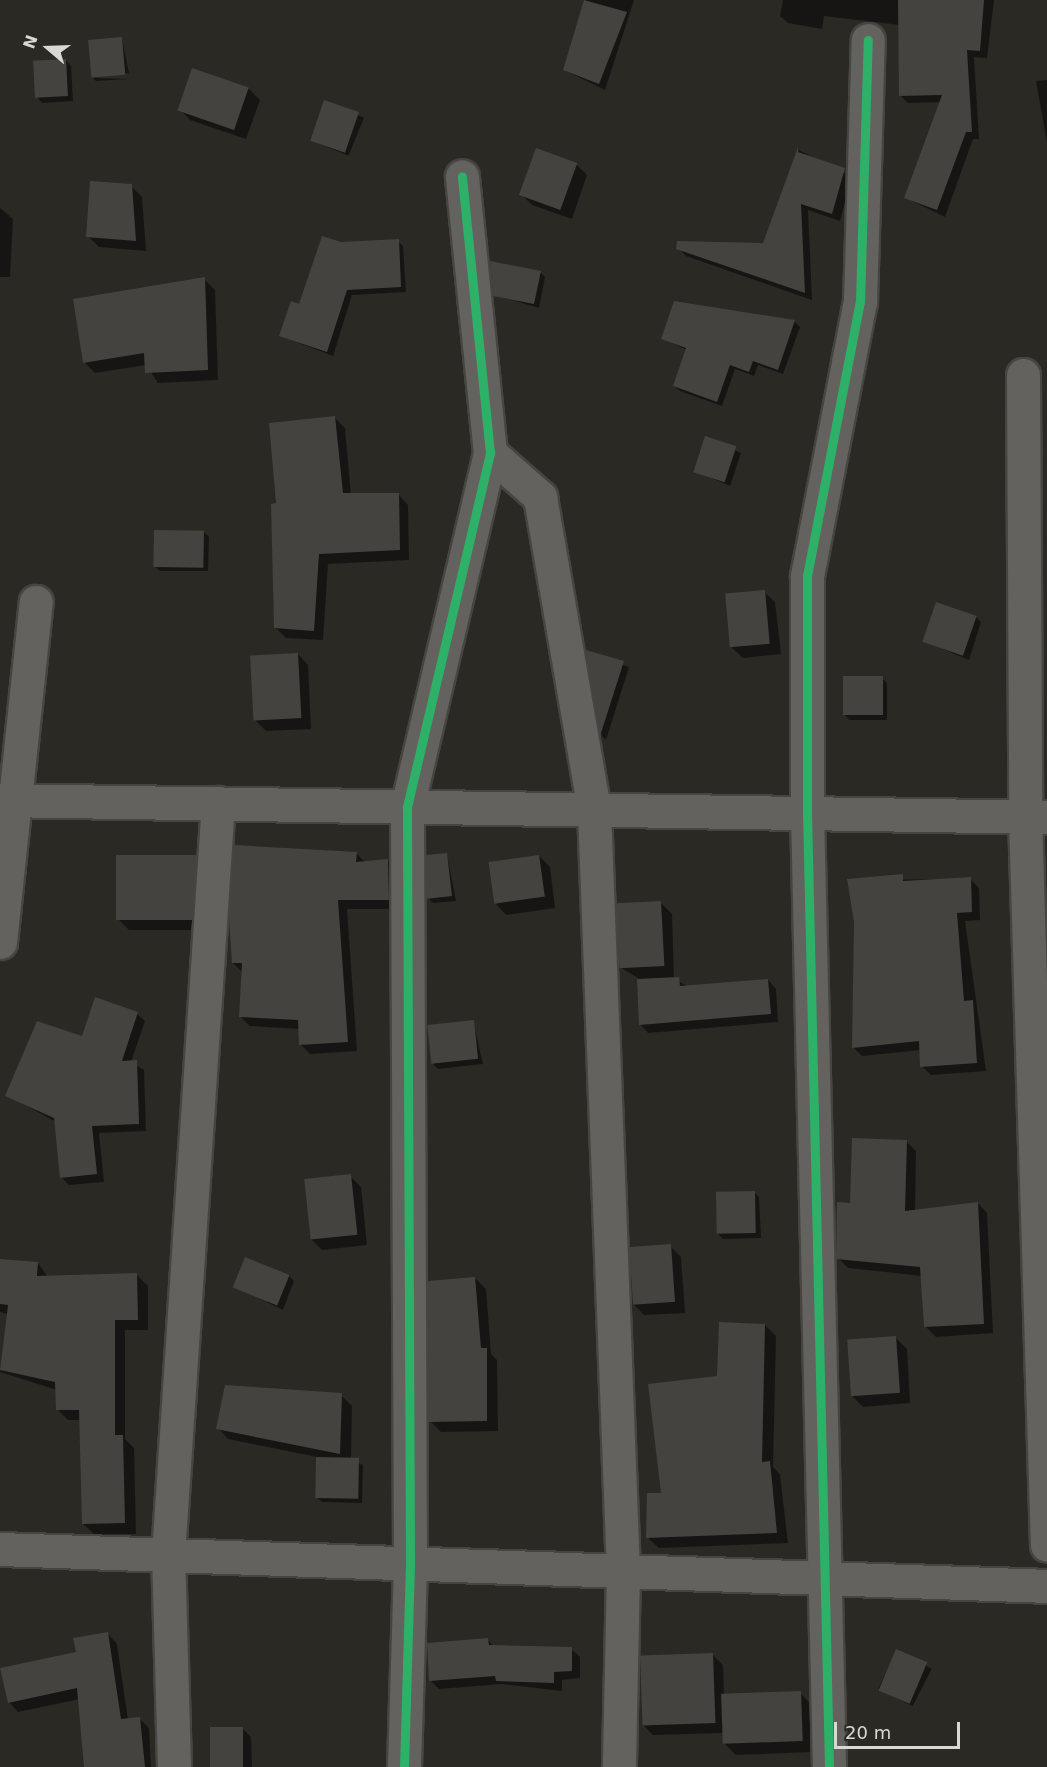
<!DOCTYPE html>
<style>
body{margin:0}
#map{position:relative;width:1047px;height:1767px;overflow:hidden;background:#2a2924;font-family:"DejaVu Sans",sans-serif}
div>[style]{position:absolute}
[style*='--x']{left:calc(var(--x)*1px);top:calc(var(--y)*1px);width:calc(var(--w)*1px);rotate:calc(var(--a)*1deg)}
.shadow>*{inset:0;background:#0007;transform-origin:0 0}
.building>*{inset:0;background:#44433f;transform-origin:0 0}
.roads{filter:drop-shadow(2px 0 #464541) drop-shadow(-2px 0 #464541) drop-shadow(0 2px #464541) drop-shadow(0 -2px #464541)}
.minor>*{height:33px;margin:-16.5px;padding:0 16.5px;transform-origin:16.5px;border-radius:16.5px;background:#63625f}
.cycleway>*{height:9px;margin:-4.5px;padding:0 4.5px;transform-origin:4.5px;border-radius:4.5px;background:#2db169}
span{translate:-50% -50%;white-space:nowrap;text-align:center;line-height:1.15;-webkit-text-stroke:4.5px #2c2a22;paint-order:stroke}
.north{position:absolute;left:18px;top:18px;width:60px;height:60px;-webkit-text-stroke:4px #2c2a22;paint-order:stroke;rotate:289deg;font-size:16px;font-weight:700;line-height:24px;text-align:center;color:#d9d8d3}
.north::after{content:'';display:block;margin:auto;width:21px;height:27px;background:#d9d8d3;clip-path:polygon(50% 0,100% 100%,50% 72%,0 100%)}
.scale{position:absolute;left:834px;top:1722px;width:126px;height:27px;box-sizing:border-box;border:3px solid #d9d8d3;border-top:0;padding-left:8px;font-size:18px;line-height:21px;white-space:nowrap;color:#d9d8d3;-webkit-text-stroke:4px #2c2a22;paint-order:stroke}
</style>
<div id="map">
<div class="shadow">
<div style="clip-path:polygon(586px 0,634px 0,605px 90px,564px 70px)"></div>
<div style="clip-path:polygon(783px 0,994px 0,987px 58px,974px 57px,979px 139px,973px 139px,945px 217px,906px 198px,941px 102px,908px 103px,900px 95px,900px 25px,824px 16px,822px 29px,788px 23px,780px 16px)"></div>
<div style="clip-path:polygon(122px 39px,129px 73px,94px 78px,129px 79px,96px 81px,91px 76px)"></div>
<div style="clip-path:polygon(66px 60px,71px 66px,73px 101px,42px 103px,37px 97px)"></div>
<div style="clip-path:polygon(193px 70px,249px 89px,260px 100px,246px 139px,190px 120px,179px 109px)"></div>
<div style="clip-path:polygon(1047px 80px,1047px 143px,1036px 81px)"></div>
<div style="left:325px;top:102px;width:42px;height:41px;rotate:22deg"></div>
<div style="clip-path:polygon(799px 150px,852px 177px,840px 221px,808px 210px,812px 300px,686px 256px,678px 248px,764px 245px)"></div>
<div style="clip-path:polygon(576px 164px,587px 175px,572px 219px,532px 205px,521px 194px)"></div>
<div style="clip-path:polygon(131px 186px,142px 197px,146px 251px,99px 247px,88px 236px)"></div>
<div style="clip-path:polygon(0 208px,13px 219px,10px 277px,0 277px)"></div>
<div style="clip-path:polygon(398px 241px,403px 246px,406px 292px,352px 295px,333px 356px,281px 336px,341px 244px)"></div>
<div style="clip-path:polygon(540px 272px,545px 277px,539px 308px,494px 295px)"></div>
<div style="clip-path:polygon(204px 279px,215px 290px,218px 380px,158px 383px,146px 365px,95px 373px,84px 362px)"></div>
<div style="clip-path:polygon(675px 303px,795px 322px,800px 327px,783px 374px,758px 365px,754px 376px,735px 369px,722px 406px,680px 391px,674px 386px,687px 350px,663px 339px)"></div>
<div style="clip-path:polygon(335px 418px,345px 428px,351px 495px,398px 494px,408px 505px,409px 560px,328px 564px,323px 640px,286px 638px,276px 628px,278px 505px)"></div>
<div style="clip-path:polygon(706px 438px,741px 453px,730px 486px,695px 471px)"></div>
<div style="clip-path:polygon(204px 532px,209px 537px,208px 571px,160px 571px,154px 566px)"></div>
<div style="clip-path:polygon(764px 592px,775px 602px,781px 654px,743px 658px,732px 648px)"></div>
<div style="clip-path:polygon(976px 617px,981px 622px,969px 660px,924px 641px)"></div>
<div style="clip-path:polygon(298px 654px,308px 665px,311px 729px,266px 731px,255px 720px)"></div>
<div style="clip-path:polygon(588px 654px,629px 667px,606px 740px,602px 736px)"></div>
<div style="clip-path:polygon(882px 678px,887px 683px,887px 720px,849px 720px,844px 714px)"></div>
<div style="clip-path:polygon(356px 853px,366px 863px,388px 861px,397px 870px,398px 909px,347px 909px,357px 1051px,310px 1054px,300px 1044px,300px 1029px,250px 1026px,241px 1017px,243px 973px,233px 963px)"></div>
<div style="clip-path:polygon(447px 855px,456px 901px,433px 903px,428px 898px)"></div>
<div style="clip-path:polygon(195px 856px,206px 867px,202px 930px,129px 930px,118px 919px)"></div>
<div style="clip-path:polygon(539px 856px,550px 867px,555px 908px,506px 915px,496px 904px)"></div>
<div style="clip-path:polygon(970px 879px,979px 888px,980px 920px,965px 921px,986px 1071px,931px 1075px,922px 1066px,921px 1050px,862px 1056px,853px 1047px,856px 922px,849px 880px)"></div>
<div style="clip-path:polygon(661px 903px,672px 914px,674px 978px,688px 987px,768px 980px,776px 989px,778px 1022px,648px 1033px,640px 1024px,638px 978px,620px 967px)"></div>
<div style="clip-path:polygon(137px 1014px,145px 1021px,131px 1062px,144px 1070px,146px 1131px,99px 1133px,104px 1182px,69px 1185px,61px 1177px,56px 1122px,7px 1095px,83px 1038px)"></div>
<div style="clip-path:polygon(473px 1021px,483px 1064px,438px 1069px,433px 1064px)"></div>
<div style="clip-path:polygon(906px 1141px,916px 1151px,915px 1211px,978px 1203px,987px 1213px,993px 1333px,936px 1337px,926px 1327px,922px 1276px,848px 1268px,838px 1258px,852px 1205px)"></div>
<div style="clip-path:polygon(350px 1176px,361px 1187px,367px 1245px,322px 1250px,311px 1239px)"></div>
<div style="clip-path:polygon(754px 1192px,759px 1197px,761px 1238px,723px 1239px,718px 1234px)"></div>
<div style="clip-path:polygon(670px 1246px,681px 1257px,685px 1313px,644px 1315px,633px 1304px)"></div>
<div style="clip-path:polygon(0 1261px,38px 1263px,48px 1277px,137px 1275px,148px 1286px,148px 1330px,125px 1330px,125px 1439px,134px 1448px,136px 1534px,94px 1534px,83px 1524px,81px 1420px,68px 1420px,57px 1409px,57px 1390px,0 1372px,7px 1314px,0 1312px)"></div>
<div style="clip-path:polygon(289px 1276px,294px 1281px,283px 1310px,235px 1287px)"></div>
<div style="clip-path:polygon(475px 1278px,486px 1289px,491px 1354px,497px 1360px,498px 1431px,441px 1432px,430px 1421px)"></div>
<div style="clip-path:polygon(765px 1325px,776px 1336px,773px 1467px,780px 1474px,788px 1543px,659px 1548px,648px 1538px,663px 1494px,719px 1377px)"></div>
<div style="clip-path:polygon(896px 1338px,907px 1349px,910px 1403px,863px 1407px,852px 1396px)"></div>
<div style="clip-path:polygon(341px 1395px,352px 1406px,351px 1459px,363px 1465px,362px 1503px,322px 1502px,316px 1497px,317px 1457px,228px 1439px,218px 1428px)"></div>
<div style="clip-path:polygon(108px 1634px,117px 1644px,128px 1720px,140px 1719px,149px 1728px,151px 1767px,86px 1767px,80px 1699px,18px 1712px,9px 1702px)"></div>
<div style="clip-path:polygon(488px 1640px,494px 1647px,571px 1649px,580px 1657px,580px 1678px,562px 1680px,562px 1691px,502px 1684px,439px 1689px,431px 1681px)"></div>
<div style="left:897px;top:1651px;width:39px;height:42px;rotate:27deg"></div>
<div style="clip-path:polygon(712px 1654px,723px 1665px,724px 1697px,800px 1693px,811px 1704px,813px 1752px,736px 1755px,725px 1744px,724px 1733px,653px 1735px,642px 1724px)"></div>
<div style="clip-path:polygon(242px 1728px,251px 1737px,252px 1767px,213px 1767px)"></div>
</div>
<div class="building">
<div style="clip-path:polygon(584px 0,627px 12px,599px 84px,563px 70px)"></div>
<div style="clip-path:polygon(898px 0,984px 0,980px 51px,967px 50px,972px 132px,966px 132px,937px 210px,904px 198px,942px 95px,899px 96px)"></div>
<div style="left:122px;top:37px;width:38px;height:34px;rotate:85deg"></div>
<div style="left:66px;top:59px;width:37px;height:33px;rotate:87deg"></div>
<div style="left:192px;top:68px;width:60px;height:45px;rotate:19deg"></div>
<div style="left:324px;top:100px;width:37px;height:43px;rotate:19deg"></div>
<div style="clip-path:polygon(798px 147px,798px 152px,845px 168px,832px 214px,801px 204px,805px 293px,676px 249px,677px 241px,763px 243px)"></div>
<div style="left:536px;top:148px;width:44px;height:50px;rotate:20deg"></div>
<div style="clip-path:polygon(90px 181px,132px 184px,136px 241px,86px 237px)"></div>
<div style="clip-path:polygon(322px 236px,341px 242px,399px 239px,401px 287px,347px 290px,327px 352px,279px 336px,291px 301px,299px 304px)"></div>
<div style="clip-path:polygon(490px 261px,541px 271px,534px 304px,493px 296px)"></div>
<div style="clip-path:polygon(205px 277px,208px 370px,145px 373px,144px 353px,83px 363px,73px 299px)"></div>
<div style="clip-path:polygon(674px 301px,795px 320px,778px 370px,753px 361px,749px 372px,730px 365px,717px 402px,673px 386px,686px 348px,661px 339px)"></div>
<div style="clip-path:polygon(335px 416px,343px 493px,399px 493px,400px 550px,319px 554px,314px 631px,274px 628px,271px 504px,276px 503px,269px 423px)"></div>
<div style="left:705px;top:436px;width:33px;height:38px;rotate:18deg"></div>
<div style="left:154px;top:530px;width:50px;height:37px;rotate:1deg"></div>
<div style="left:765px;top:590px;width:54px;height:40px;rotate:85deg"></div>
<div style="left:936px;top:602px;width:43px;height:42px;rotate:19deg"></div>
<div style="clip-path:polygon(586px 650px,624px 661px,600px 736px,586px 652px)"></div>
<div style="left:298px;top:653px;width:65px;height:48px;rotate:87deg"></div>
<div style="left:843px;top:676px;width:40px;height:39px"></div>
<div style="clip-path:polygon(234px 845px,357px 852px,356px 862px,388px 859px,389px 900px,338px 900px,348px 1042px,299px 1045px,298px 1020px,239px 1017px,242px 963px,232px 963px,229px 919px)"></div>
<div style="clip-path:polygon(447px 853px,452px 896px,426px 899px,426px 855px)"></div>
<div style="left:116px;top:855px;width:80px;height:65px"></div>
<div style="left:539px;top:855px;width:42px;height:51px;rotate:82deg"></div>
<div style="clip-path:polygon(903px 874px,903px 881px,971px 877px,972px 912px,957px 913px,964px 1001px,973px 1000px,977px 1063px,920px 1067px,919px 1041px,852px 1048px,854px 922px,847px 879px)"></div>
<div style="left:661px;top:901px;width:65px;height:45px;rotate:87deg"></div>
<div style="clip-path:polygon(679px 977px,680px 986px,768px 979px,771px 1014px,639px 1025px,637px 979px)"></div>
<div style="clip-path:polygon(95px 997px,138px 1012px,122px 1061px,137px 1060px,139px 1124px,92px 1126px,97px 1174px,60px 1178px,54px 1118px,5px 1096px,37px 1021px,82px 1036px)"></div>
<div style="left:474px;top:1020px;width:39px;height:47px;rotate:84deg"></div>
<div style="clip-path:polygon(852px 1138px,907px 1140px,905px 1211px,978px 1202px,984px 1324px,924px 1327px,920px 1267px,836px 1259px,837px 1202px,850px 1203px)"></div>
<div style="left:351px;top:1174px;width:61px;height:47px;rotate:84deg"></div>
<div style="left:755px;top:1191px;width:42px;height:39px;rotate:89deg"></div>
<div style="left:671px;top:1244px;width:58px;height:42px;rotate:86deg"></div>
<div style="left:245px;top:1257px;width:48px;height:33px;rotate:22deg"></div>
<div style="clip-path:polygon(0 1259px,38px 1262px,37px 1276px,137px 1273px,138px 1320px,115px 1320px,115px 1435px,123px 1435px,125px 1523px,82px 1524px,79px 1410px,56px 1410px,55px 1382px,0 1370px,8px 1305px,0 1304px)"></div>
<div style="clip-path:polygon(475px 1277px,481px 1348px,487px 1348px,487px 1421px,428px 1422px,428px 1281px)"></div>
<div style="clip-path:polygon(719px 1322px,765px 1324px,762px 1462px,770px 1461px,777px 1533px,646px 1538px,647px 1493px,661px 1493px,648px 1384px,717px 1376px)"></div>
<div style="left:896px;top:1336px;width:57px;height:49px;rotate:86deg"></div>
<div style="clip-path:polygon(225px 1385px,342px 1393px,340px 1454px,216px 1429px)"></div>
<div style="left:316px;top:1457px;width:43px;height:41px;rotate:1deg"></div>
<div style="clip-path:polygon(108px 1632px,121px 1719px,140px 1717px,145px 1767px,84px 1767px,77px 1688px,8px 1703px,0 1668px,76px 1652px,73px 1638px)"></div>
<div style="clip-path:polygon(488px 1638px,489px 1645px,572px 1647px,572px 1671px,554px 1672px,554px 1683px,496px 1681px,495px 1676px,429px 1681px,427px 1643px)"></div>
<div style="left:896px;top:1649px;width:34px;height:45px;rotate:23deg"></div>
<div style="left:713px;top:1653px;width:70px;height:73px;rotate:88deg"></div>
<div style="left:801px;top:1691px;width:50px;height:80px;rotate:88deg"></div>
<div style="left:210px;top:1727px;width:33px;height:40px"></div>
</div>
<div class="roads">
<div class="minor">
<div style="--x:1023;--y:375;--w:442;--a:89.7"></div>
<div style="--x:1025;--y:817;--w:728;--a:88.27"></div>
<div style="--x:490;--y:453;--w:67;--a:41.3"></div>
<div style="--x:540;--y:497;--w:318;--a:80.2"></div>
<div style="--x:594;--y:810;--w:762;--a:87.82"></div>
<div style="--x:623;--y:1571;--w:196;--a:91.2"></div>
<div style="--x:0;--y:800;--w:1045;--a:0.93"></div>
<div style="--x:0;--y:942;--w:342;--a:-84"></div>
<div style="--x:0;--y:1549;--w:1048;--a:2.02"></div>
<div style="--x:174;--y:1767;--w:212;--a:-91.6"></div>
<div style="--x:168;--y:1555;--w:754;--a:-86.2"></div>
<div style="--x:404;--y:1767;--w:203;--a:-88.3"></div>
<div style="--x:410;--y:1564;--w:757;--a:-90.23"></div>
<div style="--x:407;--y:807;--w:364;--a:-76.8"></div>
<div style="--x:490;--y:453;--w:278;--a:-95.8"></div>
<div style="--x:829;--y:1767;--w:954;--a:-91.32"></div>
<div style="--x:807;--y:813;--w:237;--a:-90"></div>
<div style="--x:807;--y:576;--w:279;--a:-79.1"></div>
<div style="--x:860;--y:302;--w:262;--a:-88.3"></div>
</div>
</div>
<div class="cycleway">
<div style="--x:404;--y:1767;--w:203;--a:-88.3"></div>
<div style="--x:410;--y:1564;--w:757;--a:-90.23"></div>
<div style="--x:407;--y:807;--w:364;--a:-76.8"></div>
<div style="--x:490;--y:453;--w:278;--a:-95.8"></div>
<div style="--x:829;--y:1767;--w:954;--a:-91.32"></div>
<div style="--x:807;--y:813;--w:237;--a:-90"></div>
<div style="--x:807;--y:576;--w:279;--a:-79.1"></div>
<div style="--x:860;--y:302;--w:262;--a:-88.3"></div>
</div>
<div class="north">N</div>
<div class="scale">20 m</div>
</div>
